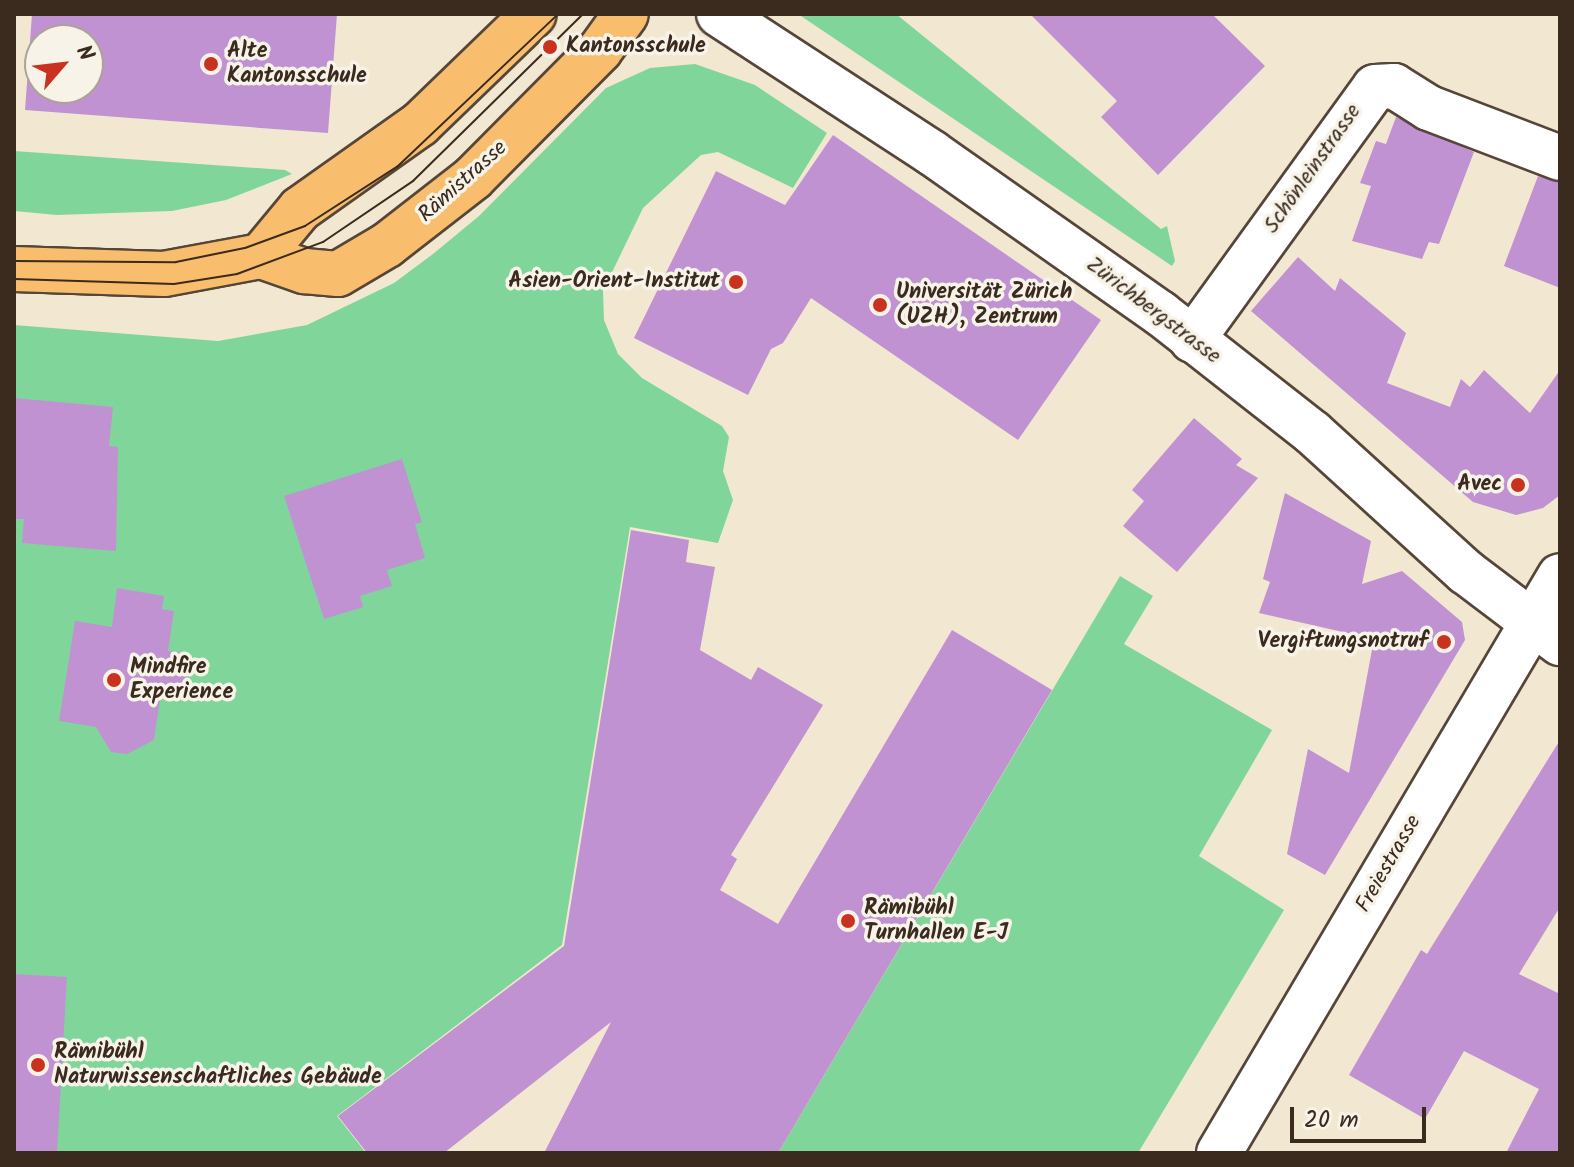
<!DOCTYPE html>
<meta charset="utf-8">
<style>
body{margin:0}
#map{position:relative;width:1574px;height:1167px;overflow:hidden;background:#f2e8d1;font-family:Kalam,sans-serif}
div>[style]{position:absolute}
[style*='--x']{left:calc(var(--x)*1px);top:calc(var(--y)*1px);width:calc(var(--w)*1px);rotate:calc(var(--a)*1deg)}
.green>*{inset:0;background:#80d69a}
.building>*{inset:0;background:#c092d2}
.roads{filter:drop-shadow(2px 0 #564639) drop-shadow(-2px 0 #564639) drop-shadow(0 2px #564639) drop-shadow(0 -2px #564639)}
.minor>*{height:44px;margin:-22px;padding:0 22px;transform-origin:22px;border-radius:22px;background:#fff}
.major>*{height:44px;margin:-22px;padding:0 22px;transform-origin:22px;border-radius:22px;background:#f9be6d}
.tram>*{height:2px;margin:-1px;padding:0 1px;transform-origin:1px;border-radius:1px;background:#3b2a1e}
.dots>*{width:22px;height:22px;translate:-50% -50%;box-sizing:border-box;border:4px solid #f7f3e8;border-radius:50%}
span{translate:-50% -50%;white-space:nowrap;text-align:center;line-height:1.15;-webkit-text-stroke:7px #f7f3e8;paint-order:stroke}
.poi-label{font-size:22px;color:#3b2a1e;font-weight:700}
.left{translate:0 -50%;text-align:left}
.right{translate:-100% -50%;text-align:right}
.street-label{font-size:22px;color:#3b2a1e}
.frame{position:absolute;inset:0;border:16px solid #3b2a1e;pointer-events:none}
.north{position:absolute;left:24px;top:24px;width:80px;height:80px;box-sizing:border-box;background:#f7f3e8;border:2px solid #aca397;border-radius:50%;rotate:62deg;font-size:22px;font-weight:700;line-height:32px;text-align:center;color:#3b2a1e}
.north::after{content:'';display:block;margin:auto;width:28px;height:36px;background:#c8321e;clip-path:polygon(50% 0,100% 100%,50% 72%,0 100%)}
.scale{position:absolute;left:1290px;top:1107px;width:136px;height:36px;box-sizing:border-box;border:4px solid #3b2a1e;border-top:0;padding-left:10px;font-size:24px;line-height:28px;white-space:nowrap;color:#3b2a1e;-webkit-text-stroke:6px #f7f3e8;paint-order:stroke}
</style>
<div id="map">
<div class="green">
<div style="clip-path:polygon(798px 14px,896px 14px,1161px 229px,1167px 226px,1175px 261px,1172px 266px)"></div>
<div style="clip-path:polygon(695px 64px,755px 85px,827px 133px,793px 188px,718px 152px,701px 155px,643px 208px,603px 291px,604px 320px,618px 354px,642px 378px,722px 426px,729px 437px,723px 471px,733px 500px,718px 543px,630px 527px,562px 945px,337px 1116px,366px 1153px,14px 1153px,14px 325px,218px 341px,307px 325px,394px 283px,433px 254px,479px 216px,606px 88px,650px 68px)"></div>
<div style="clip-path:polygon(14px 151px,285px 170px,292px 174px,226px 200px,172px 211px,57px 215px,14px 211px)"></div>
<div style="clip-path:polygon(1120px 576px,1153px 596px,1124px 644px,1272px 730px,1199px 856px,1284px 910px,1138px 1153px,778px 1153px)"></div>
</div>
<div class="building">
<div style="clip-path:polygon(evenodd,32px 14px,337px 14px,328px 133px,25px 110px,32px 14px,40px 40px,88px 40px,88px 88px,40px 88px,40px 40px)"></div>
<div style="clip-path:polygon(1030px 14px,1212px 14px,1265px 66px,1158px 175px,1101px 117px,1117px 101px)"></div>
<div style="clip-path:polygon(1396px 117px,1474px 152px,1439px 244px,1429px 242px,1422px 259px,1352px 241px,1371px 186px,1360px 183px,1376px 141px,1386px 144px)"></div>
<div style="clip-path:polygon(833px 135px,1101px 320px,1018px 440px,811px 298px,783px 343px,771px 349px,748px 395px,634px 338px,716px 171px,785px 205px)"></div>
<div style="clip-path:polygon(1538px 176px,1560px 182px,1560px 288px,1504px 266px)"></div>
<div style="clip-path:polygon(1298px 257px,1335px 291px,1340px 278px,1406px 333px,1387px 383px,1450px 407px,1461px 379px,1470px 387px,1484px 370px,1530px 413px,1560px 370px,1560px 495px,1543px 508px,1516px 515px,1473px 502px,1251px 311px)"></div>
<div style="clip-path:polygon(14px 398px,113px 407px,109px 446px,118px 447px,116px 551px,22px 543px,24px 519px,14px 519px)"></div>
<div style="clip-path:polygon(1194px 418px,1242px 459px,1236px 465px,1258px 478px,1177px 572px,1123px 526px,1144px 501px,1132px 490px)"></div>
<div style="clip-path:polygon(402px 459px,422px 522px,415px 524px,425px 558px,387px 570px,392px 586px,360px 596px,363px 607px,324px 619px,284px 496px)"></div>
<div style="clip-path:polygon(1285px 493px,1371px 541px,1362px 584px,1402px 571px,1462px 622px,1465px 640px,1325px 875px,1287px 854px,1308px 749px,1349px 773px,1374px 639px,1259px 613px,1270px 582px,1263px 579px)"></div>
<div style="clip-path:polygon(631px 530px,689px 540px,686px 562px,715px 567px,700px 650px,751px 680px,758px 667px,823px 705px,731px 855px,737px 859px,720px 890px,778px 924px,952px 630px,1052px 690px,778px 1153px,544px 1153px,611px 1022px,444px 1153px,367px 1153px,338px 1116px,564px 946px)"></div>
<div style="clip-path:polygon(117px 588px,164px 596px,162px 609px,174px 611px,168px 651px,189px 654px,184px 689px,162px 686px,154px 740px,127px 754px,111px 752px,96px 727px,59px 721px,75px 621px,112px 627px)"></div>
<div style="clip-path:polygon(1560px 740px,1560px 907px,1519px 974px,1560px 994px,1560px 1153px,1506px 1153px,1539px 1089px,1464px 1051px,1425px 1119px,1349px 1075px,1421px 950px,1427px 954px)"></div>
<div style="clip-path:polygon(14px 974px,67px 977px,57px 1153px,14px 1153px)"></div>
</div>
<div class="roads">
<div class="minor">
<div style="--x:719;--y:14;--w:254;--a:33.1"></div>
<div style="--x:932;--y:153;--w:279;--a:35.1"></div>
<div style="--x:1160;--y:313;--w:194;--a:38.1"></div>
<div style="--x:1313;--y:433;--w:207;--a:42.3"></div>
<div style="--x:1466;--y:572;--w:118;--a:37.1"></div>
<div style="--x:1192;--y:340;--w:312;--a:-54.1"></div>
<div style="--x:1375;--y:87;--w:19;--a:-3"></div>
<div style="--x:1394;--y:86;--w:41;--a:32.2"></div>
<div style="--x:1429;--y:108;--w:140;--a:20.9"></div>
<div style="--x:1219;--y:1153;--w:670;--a:-59.42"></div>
</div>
<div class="major">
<div style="--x:261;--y:256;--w:61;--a:-50.3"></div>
<div style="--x:300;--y:209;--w:147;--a:-35.3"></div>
<div style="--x:420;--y:124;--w:158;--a:-44"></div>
<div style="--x:14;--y:269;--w:150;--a:1.9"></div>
<div style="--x:164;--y:274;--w:99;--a:-10.5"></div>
<div style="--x:261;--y:256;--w:46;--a:19.2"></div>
<div style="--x:304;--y:271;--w:34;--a:5"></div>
<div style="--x:338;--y:274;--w:57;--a:-30.6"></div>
<div style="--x:387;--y:245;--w:109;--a:-37.9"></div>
<div style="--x:473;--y:178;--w:180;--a:-45.2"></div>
<div style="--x:600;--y:50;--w:44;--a:-54.2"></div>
</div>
</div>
<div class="tram">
<div style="--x:14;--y:261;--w:162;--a:0.4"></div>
<div style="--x:176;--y:262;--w:70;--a:-11.5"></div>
<div style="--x:245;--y:248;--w:64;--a:-20.1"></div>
<div style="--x:305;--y:226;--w:111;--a:-32.8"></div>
<div style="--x:398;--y:166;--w:221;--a:-43.5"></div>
<div style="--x:14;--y:279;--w:160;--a:1.8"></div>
<div style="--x:174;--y:284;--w:64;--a:-9"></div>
<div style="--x:237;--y:274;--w:92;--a:-20.4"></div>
<div style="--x:323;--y:242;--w:109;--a:-34.1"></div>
<div style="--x:413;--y:181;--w:238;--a:-44.5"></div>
</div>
<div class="dots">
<div style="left:550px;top:47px;background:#c8321e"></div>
<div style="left:211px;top:64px;background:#c8321e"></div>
<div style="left:736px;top:282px;background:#c8321e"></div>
<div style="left:880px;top:305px;background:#c8321e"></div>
<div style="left:1518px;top:485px;background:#c8321e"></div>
<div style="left:1444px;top:642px;background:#c8321e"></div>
<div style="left:114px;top:680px;background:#c8321e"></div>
<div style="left:848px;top:921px;background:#c8321e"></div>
<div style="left:38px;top:1065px;background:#c8321e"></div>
</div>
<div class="poi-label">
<span class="left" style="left:566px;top:47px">Kantonsschule</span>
<span class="left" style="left:227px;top:64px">Alte<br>Kantonsschule</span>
<span class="right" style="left:720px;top:282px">Asien-Orient-Institut</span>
<span class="left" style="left:896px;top:305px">Universität Zürich<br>(UZH), Zentrum</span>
<span class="right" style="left:1502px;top:485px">Avec</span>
<span class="right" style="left:1428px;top:642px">Vergiftungsnotruf</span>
<span class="left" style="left:130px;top:680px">Mindfire<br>Experience</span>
<span class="left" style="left:864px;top:921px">Rämibühl<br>Turnhallen E-J</span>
<span class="left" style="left:54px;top:1065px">Rämibühl<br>Naturwissenschaftliches Gebäude</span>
</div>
<div class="street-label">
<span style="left:1313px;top:169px;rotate:-55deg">Schönleinstrasse</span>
<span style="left:463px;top:182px;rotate:-42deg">Rämistrasse</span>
<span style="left:1153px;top:311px;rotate:37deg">Zürichbergstrasse</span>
<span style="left:1389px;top:864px;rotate:-60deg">Freiestrasse</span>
</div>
<div class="frame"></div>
<div class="north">N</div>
<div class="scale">20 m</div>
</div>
